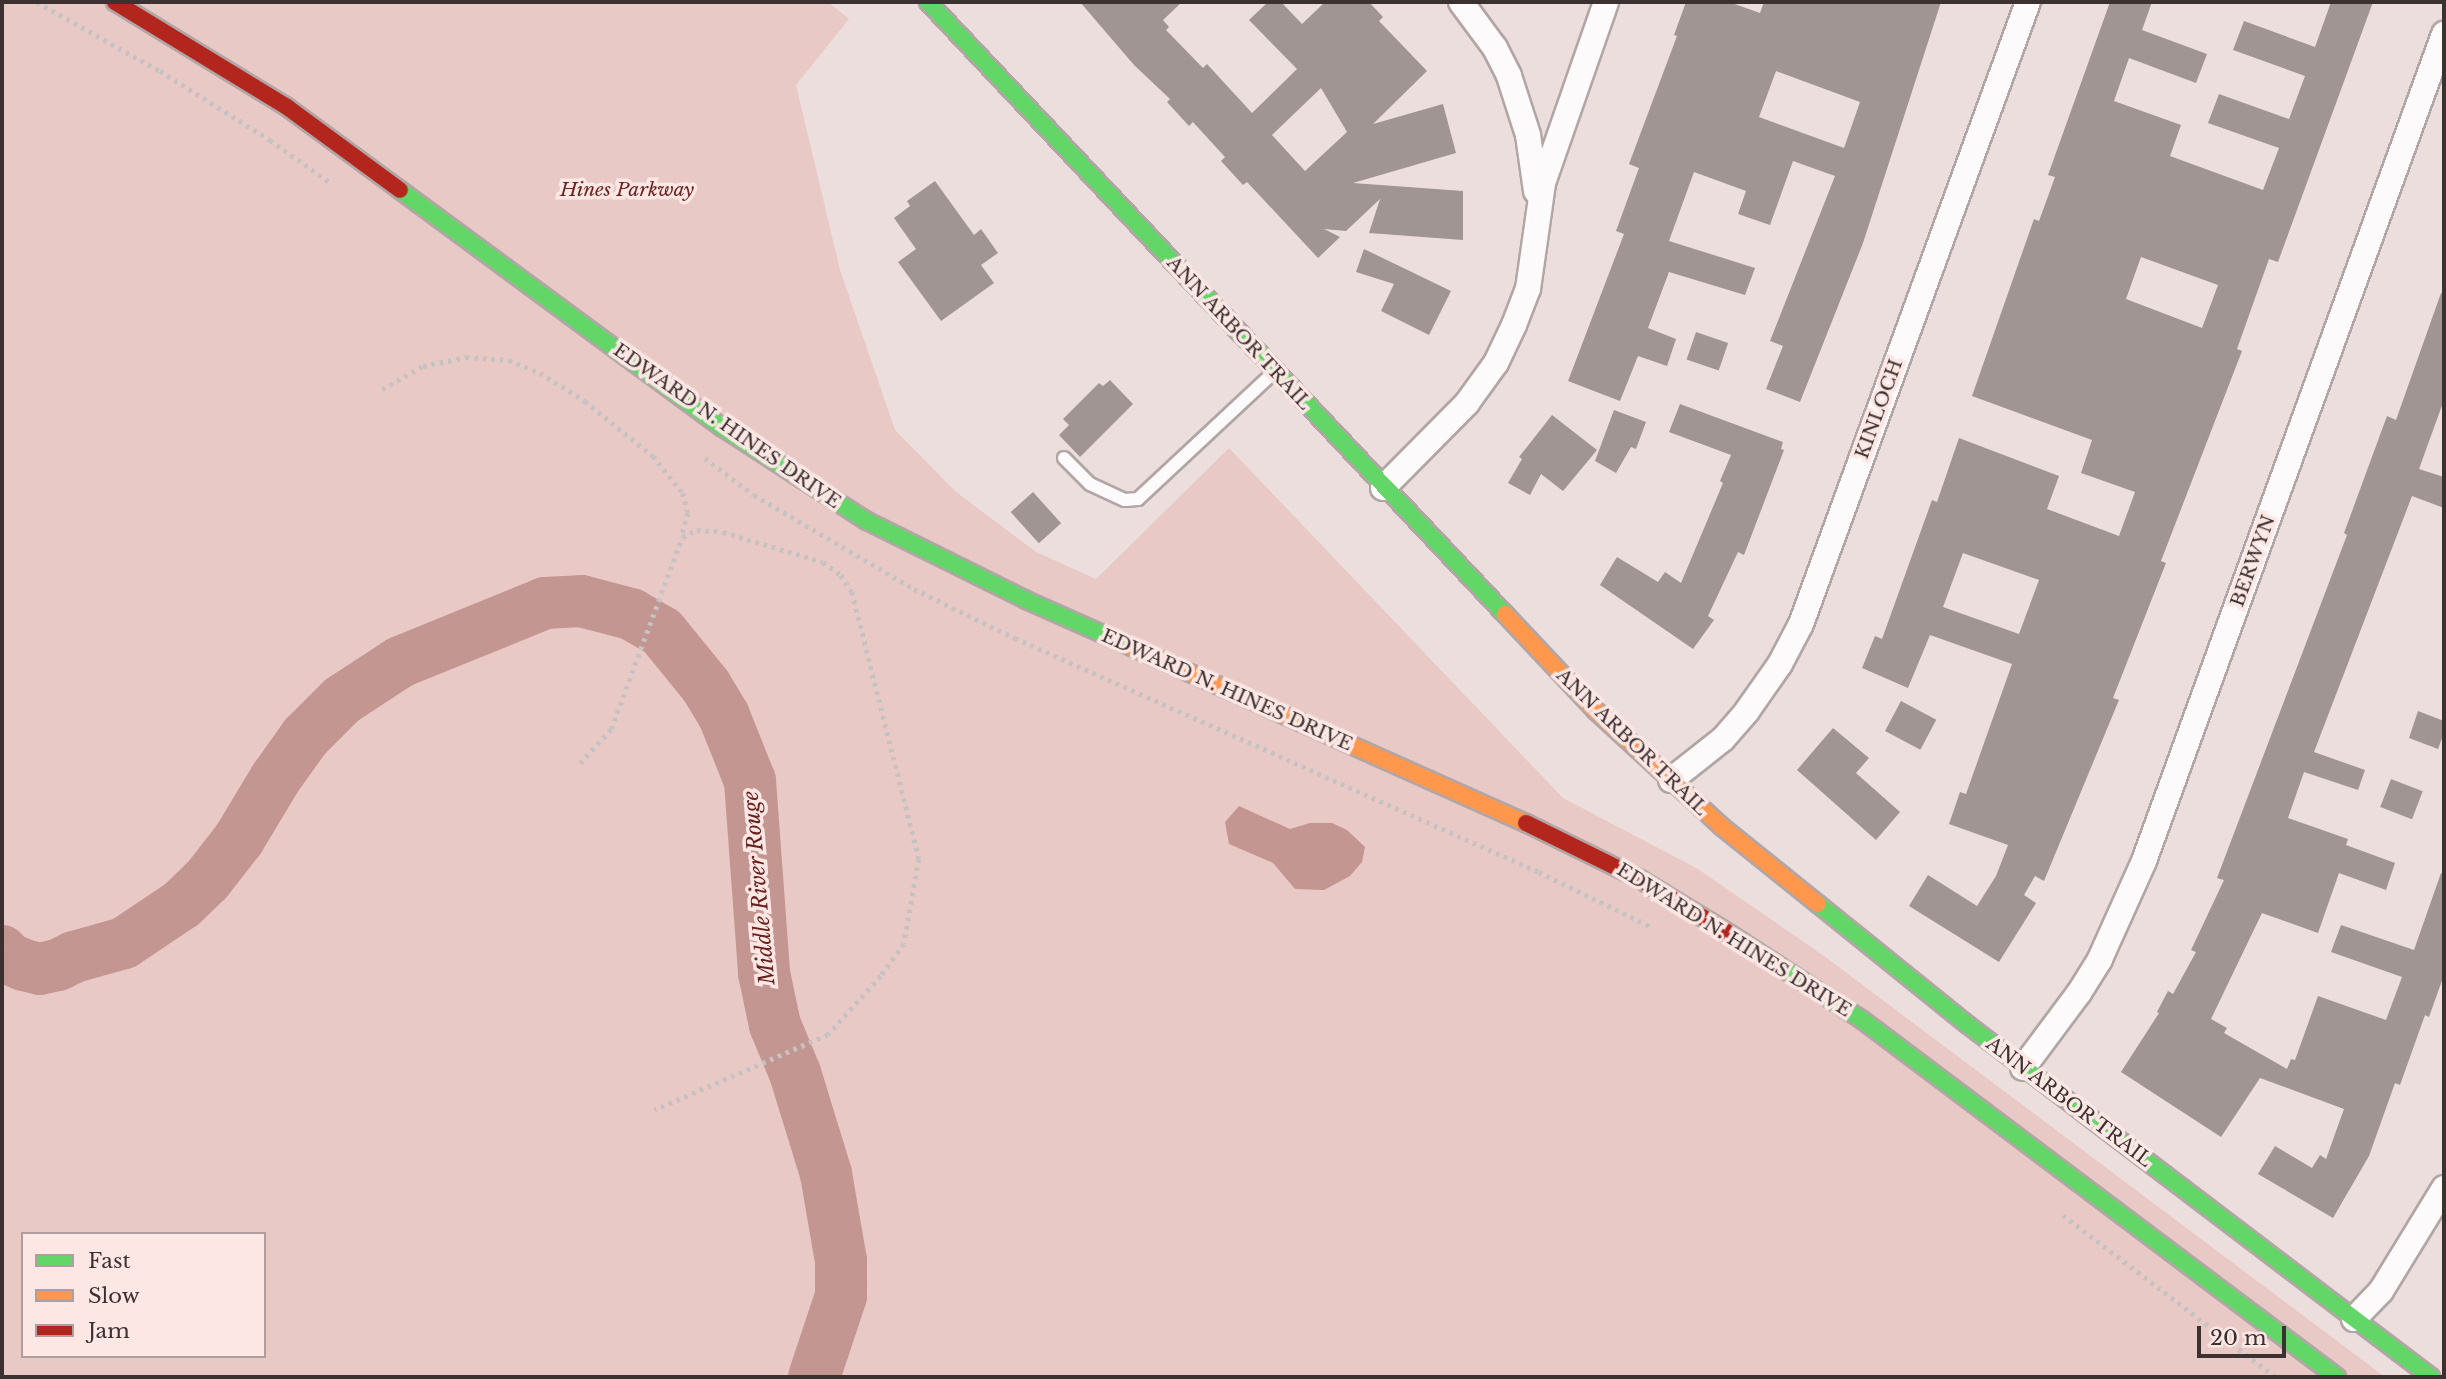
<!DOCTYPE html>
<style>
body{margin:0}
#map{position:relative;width:2446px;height:1379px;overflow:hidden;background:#ecdedc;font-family:"Libre Baskerville",serif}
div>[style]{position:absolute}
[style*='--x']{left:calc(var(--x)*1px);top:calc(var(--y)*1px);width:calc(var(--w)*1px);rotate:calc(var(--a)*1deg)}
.green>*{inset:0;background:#e9c9c5}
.water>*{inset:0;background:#c39691}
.river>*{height:52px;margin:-26px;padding:0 26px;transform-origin:26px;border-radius:26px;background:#c39691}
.building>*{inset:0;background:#a09593;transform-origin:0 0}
.path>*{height:4.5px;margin-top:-2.25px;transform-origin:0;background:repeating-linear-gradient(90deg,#c7c2c2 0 3.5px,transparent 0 8.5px)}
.roads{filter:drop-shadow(2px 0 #b1a6a5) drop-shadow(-2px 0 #b1a6a5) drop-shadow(0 2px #b1a6a5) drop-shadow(0 -2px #b1a6a5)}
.lane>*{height:12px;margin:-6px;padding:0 6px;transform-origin:6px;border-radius:6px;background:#fcfafa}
.street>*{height:24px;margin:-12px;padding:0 12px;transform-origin:12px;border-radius:12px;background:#fcfafa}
.fast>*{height:16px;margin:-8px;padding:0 8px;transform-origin:8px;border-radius:8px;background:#63d668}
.slow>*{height:16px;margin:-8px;padding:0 8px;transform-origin:8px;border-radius:8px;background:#ff974d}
.jam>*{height:16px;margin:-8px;padding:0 8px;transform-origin:8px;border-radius:8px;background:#b3261e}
span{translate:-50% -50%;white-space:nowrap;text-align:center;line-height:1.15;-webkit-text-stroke:7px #fce7e5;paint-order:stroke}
.park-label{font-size:19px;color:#6c2320;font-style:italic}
.street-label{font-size:19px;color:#3b3130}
.water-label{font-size:21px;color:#69211d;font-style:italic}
.frame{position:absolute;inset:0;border:4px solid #3b3130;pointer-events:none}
.legend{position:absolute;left:21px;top:1232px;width:245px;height:126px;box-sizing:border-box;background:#fce7e5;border:2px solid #af9e9d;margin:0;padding:9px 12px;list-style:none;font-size:21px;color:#3b3130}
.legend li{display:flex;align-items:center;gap:14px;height:35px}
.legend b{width:35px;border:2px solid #af9e9d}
.scale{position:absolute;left:2197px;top:1326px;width:89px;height:32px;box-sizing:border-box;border:4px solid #3b3130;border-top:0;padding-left:9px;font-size:21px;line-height:24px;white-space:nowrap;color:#3b3130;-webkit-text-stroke:5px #fce7e5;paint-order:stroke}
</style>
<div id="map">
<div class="green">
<div style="clip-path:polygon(evenodd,2px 2px,828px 2px,849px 19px,796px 85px,840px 270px,895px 430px,956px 492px,1036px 552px,1096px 579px,1229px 448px,1563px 798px,1698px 869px,1824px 956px,2385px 1377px,2px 1377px,2px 2px,23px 1234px,264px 1234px,264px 1356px,23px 1356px,23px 1234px)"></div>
</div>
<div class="water">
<div style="clip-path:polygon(1239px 806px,1290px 829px,1310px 823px,1332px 823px,1347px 830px,1365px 847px,1362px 862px,1350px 876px,1324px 890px,1295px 889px,1273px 863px,1229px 844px,1225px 822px)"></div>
</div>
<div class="river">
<div style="--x:2;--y:951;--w:9;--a:49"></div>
<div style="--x:8;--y:958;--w:17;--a:24"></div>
<div style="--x:24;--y:965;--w:16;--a:14"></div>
<div style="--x:40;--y:969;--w:18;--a:-13"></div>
<div style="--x:58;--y:965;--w:18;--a:-27"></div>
<div style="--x:74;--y:957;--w:52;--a:-15.6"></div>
<div style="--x:124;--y:943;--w:70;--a:-33.9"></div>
<div style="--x:182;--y:904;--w:35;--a:-44"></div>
<div style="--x:207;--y:880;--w:52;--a:-52"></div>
<div style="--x:239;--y:839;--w:70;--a:-59"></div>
<div style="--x:275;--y:779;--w:52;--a:-54.5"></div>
<div style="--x:305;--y:737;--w:52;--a:-45"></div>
<div style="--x:342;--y:700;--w:69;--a:-33.2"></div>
<div style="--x:400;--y:662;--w:157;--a:-22.1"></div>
<div style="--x:545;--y:603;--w:36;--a:-3"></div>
<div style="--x:581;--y:601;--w:52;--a:14.6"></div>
<div style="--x:631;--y:614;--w:36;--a:30"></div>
<div style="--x:662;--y:632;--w:70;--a:50.8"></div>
<div style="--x:706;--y:686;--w:35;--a:59"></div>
<div style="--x:724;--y:716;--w:70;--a:68.2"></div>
<div style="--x:750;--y:781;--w:193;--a:85.8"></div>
<div style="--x:764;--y:973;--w:53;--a:78.1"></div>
<div style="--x:775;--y:1025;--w:52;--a:67.4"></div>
<div style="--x:795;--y:1073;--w:106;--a:72.9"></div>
<div style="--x:826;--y:1174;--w:88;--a:80.2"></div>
<div style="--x:841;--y:1261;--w:35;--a:90"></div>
<div style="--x:841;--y:1296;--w:85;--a:108.4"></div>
</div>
<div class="building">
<div style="clip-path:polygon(evenodd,1080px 2px,1182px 2px,1163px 20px,1169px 27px,1166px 30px,1203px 68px,1207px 64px,1252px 113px,1297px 69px,1249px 20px,1268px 2px,1281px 2px,1302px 24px,1325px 2px,1369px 2px,1383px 17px,1379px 21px,1427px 71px,1373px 124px,1443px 104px,1456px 153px,1353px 183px,1463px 191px,1463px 240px,1369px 233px,1380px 199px,1346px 231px,1324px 229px,1340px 237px,1318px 258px,1247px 182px,1243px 185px,1221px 161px,1225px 157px,1193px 122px,1189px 126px,1167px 102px,1170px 99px,1134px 65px,1080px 2px,1321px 88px,1347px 132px,1305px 171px,1272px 135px,1321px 88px)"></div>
<div style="clip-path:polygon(evenodd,1686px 2px,1729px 2px,1760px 13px,1764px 2px,1941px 2px,1863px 243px,1800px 402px,1766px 389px,1783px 346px,1770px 341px,1835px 176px,1793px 161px,1770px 225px,1738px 214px,1746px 191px,1694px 172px,1669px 241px,1755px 268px,1745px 295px,1669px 272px,1648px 328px,1676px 339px,1667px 366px,1638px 356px,1620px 401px,1568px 381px,1624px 234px,1616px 231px,1639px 168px,1629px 164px,1677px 36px,1674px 35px,1686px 2px,1776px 71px,1860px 102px,1844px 148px,1759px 117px,1776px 71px)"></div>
<div style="clip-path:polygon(evenodd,2110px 2px,2152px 2px,2142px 30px,2207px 54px,2196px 83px,2129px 58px,2114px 101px,2181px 125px,2170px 156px,2263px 190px,2279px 148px,2208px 123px,2219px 94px,2289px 119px,2305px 76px,2233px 50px,2244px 21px,2315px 47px,2331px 2px,2373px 2px,2278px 262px,2269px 259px,2237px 349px,2242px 351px,2161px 561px,2166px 563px,2113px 698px,2119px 700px,2044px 881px,2035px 876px,2024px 895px,2036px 903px,1999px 962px,1909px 906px,1928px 875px,1977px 906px,1996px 876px,2008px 845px,1949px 824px,1960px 792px,1966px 794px,2012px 664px,1930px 635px,1908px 688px,1862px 668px,1875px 636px,1882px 639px,1932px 500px,1937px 502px,1959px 438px,2059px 476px,2047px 509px,2119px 536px,2135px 492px,2081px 473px,2092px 440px,1972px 396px,2034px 219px,2039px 221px,2055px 177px,2048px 175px,2110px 2px,2141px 257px,2218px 285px,2202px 328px,2126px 299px,2141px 257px,2110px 2px,1963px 553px,2039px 580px,2019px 634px,1943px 607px,1963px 553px)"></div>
<div style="clip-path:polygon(935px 181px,974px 235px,981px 229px,998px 253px,981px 265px,994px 283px,941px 321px,898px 262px,916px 249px,894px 218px,910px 206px,907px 201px)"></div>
<div style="clip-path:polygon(1364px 249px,1451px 291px,1429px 335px,1381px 311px,1394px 284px,1356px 272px)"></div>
<div style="clip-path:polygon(2441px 293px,2444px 294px,2444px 400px,2419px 469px,2444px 477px,2444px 508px,2412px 496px,2314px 752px,2365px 770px,2358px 790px,2304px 772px,2288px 818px,2348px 839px,2346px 845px,2395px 863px,2386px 890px,2339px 873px,2318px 933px,2262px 913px,2211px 1019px,2227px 1028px,2224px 1033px,2287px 1069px,2291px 1059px,2295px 1060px,2318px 996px,2386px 1020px,2402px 977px,2331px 952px,2341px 925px,2414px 950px,2441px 873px,2444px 874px,2444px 975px,2429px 1017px,2425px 1015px,2400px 1085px,2395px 1083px,2369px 1156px,2333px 1218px,2258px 1174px,2275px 1146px,2312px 1168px,2320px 1155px,2326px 1159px,2344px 1109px,2260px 1078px,2221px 1137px,2121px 1072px,2159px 1013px,2157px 1012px,2168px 991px,2173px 994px,2196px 952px,2191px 950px,2224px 880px,2217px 878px,2347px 535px,2344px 533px,2387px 416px,2396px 420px)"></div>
<div style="left:1696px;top:332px;width:34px;height:29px;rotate:19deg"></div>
<div style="clip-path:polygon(1110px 380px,1133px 404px,1080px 457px,1059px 435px,1069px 425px,1063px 419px,1099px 383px,1103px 386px)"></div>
<div style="clip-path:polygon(1680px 404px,1783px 442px,1781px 449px,1784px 450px,1744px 555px,1738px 552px,1708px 616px,1714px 620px,1693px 649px,1600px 585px,1617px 557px,1658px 582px,1665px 572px,1681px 583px,1723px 483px,1720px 481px,1731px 455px,1669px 432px)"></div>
<div style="clip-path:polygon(1614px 410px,1646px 422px,1636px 449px,1631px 447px,1616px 473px,1595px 461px)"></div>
<div style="clip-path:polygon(1552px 415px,1597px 450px,1563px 491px,1541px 474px,1530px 495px,1508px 483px,1522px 459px,1519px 457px)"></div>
<div style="left:1033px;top:492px;width:42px;height:30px;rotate:48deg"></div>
<div style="left:1901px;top:701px;width:40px;height:34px;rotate:28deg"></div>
<div style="clip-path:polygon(2418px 711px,2444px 721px,2444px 733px,2438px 749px,2409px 738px)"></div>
<div style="clip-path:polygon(1833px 728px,1869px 758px,1856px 773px,1900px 812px,1876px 840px,1797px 770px)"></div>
<div style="left:2391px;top:779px;width:34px;height:30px;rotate:21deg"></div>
</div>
<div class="path">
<div style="--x:37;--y:2;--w:141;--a:29.3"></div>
<div style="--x:160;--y:71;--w:130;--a:32.1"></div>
<div style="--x:270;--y:140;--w:75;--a:35.2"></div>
<div style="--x:382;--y:389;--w:47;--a:-29.3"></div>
<div style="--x:423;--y:366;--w:44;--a:-11.8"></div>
<div style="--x:466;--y:357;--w:43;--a:4"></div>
<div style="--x:509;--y:360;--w:34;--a:23"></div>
<div style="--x:540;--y:373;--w:53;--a:31.9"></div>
<div style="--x:585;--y:401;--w:87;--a:39"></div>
<div style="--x:653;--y:456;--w:48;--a:51"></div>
<div style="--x:683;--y:493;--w:21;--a:76"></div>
<div style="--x:688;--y:513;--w:24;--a:105"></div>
<div style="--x:705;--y:458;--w:61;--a:37.1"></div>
<div style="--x:754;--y:495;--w:186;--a:30.4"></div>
<div style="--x:914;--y:589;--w:112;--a:25.9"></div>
<div style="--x:1015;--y:638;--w:574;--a:24.06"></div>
<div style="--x:1539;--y:872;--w:126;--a:26"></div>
<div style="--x:580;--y:763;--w:46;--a:-47.6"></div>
<div style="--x:611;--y:729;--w:205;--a:-69.7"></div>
<div style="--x:682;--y:537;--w:17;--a:-25"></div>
<div style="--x:697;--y:530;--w:26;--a:4"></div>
<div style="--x:723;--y:532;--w:104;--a:16.7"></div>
<div style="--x:823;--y:562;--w:22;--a:36"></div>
<div style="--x:841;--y:575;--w:20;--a:57"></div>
<div style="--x:852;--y:592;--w:275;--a:75.9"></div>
<div style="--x:919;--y:859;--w:86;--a:100"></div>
<div style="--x:904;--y:944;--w:39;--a:126"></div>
<div style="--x:881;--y:976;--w:79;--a:131.9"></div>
<div style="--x:828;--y:1035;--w:189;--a:156.6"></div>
<div style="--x:2063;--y:1215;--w:268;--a:37.3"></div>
</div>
<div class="roads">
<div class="lane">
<div style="--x:1064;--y:458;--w:37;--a:45"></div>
<div style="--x:1090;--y:484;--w:38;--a:25"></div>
<div style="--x:1125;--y:500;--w:13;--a:-4"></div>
<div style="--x:1138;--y:499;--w:186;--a:-43"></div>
</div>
<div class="street">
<div style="--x:1461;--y:2;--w:57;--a:53.5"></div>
<div style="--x:1495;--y:48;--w:31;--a:63"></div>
<div style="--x:1509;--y:76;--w:62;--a:72.1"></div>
<div style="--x:1528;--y:135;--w:57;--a:81.9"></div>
<div style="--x:1383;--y:488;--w:120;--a:-45.3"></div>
<div style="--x:1467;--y:403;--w:49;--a:-54.1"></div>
<div style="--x:1496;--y:363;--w:42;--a:-64.7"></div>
<div style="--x:1514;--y:325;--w:39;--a:-69"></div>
<div style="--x:1528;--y:289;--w:107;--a:-81.9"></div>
<div style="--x:1543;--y:183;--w:192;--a:-70.8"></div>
<div style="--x:1671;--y:780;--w:66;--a:-38.3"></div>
<div style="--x:1723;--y:739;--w:37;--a:-49"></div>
<div style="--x:1747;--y:711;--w:57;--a:-54.9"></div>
<div style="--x:1780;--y:664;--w:45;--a:-62.3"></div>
<div style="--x:1801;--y:624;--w:662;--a:-69.95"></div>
<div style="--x:2023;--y:1068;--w:94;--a:-53.3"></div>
<div style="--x:2079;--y:993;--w:40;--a:-58"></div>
<div style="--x:2100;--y:959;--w:107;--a:-65.8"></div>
<div style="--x:2144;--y:861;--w:880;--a:-70.06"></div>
<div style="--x:2354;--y:1319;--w:39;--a:-46"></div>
<div style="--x:2381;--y:1291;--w:121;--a:-58.5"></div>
</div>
<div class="fast">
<div style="--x:928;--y:2;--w:841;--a:46.69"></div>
<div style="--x:400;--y:190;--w:401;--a:36.4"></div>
<div style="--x:723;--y:428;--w:171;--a:32.9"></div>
<div style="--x:867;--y:521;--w:178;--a:26.4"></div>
<div style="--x:1026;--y:600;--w:116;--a:23.9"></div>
<div style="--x:1818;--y:904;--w:193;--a:38.9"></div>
<div style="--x:1968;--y:1025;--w:582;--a:37.24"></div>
<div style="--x:1730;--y:934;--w:156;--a:33"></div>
<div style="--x:1861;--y:1019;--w:596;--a:36.95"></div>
</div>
<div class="slow">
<div style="--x:1505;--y:614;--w:133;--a:46.8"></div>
<div style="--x:1596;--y:711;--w:170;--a:42.6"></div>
<div style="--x:1721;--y:826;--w:124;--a:38.8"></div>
<div style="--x:1132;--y:647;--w:432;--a:24.1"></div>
</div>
<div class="jam">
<div style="--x:115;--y:2;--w:202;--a:31.4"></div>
<div style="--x:287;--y:107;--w:140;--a:36.3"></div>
<div style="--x:1526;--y:823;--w:127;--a:26.2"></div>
<div style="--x:1640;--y:879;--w:105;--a:31.4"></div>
</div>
</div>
<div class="park-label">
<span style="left:627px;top:190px">Hines Parkway</span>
</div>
<div class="street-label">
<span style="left:1239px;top:333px;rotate:47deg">ANN ARBOR TRAIL</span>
<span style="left:1879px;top:409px;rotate:-70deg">KINLOCH</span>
<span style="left:727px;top:426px;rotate:35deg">EDWARD N. HINES DRIVE</span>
<span style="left:2253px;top:561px;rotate:-70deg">BERWYN</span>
<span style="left:1227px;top:690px;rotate:24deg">EDWARD N. HINES DRIVE</span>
<span style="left:1632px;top:742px;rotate:44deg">ANN ARBOR TRAIL</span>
<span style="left:1734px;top:940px;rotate:32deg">EDWARD N. HINES DRIVE</span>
<span style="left:2069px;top:1102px;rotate:37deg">ANN ARBOR TRAIL</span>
</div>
<div class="water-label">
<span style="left:759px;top:888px;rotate:-95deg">Middle River Rouge</span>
</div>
<div class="frame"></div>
<ul class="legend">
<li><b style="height:9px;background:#63d668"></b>Fast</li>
<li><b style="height:9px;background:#ff974d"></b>Slow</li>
<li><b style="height:9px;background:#b3261e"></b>Jam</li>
</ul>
<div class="scale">20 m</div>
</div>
